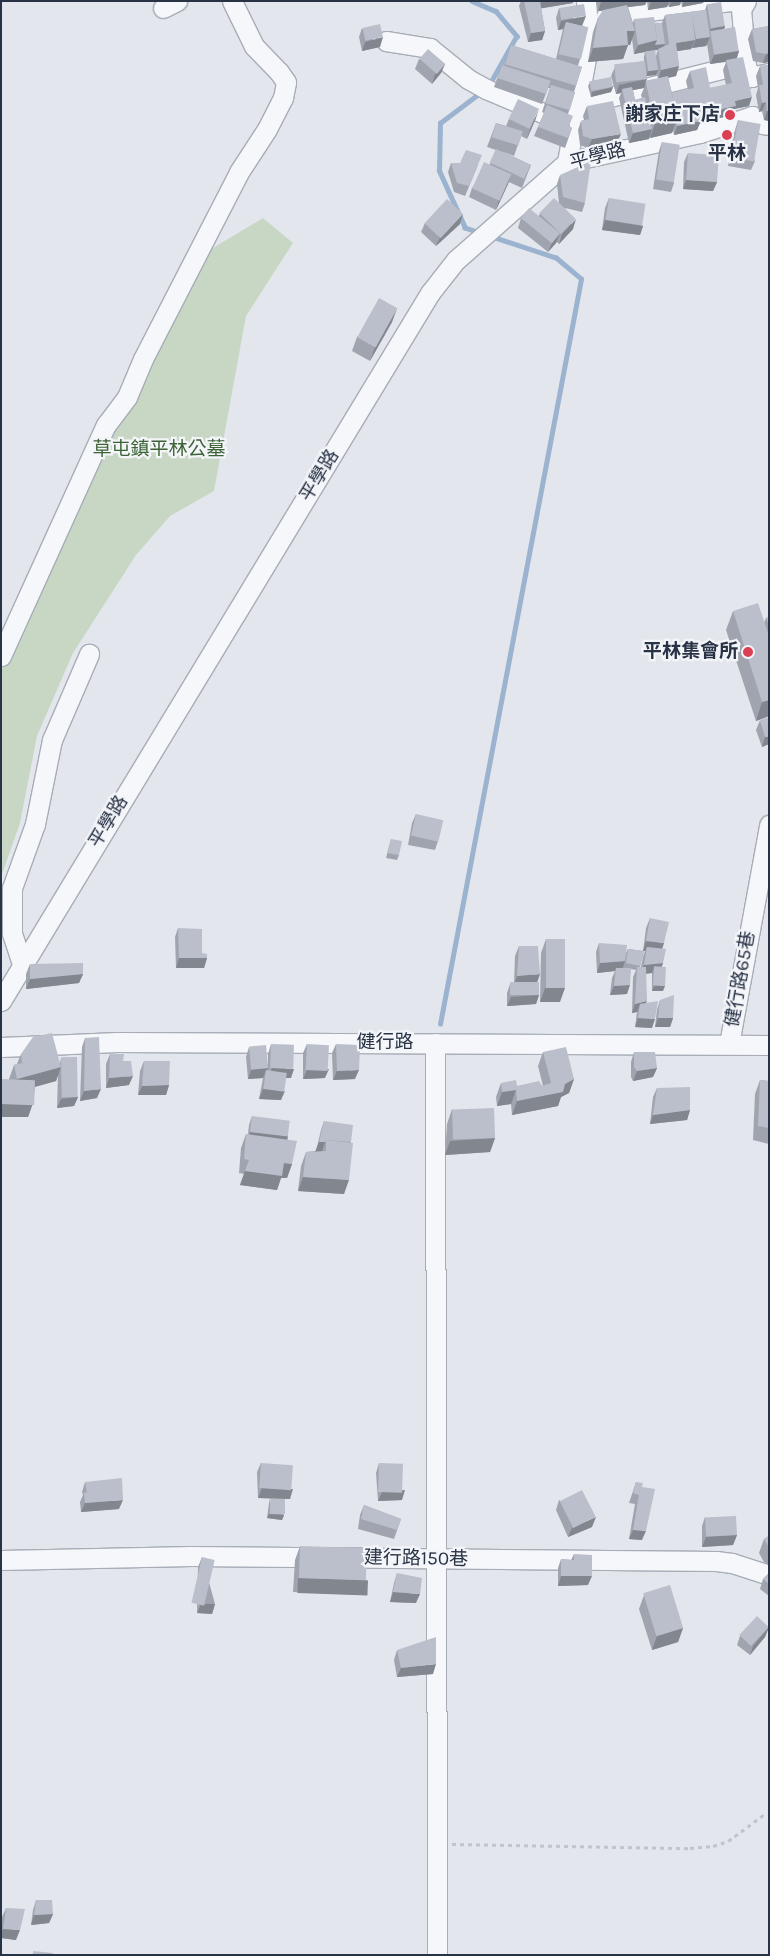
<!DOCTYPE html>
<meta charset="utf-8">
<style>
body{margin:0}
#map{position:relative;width:770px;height:1956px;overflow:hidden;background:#e3e6ec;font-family:Karla,"Noto Sans TC",sans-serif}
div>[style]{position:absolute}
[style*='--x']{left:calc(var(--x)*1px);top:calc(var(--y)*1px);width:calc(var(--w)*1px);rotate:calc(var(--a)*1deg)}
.green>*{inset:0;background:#c8d7c3}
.stream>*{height:4.5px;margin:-2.25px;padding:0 2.25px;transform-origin:2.25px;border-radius:2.25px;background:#9bb3cf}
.path>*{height:2.5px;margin-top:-1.25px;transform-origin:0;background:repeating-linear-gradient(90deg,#c1c4cb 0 4px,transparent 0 8px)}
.roads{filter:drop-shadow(1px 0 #a7adb7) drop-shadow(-1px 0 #a7adb7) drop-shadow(0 1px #a7adb7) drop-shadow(0 -1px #a7adb7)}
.minor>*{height:19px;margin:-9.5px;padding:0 9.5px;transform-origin:9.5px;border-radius:9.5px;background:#f6f7fa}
.wall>*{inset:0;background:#a0a4af}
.shaded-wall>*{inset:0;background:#82868e;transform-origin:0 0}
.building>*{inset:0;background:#babfcb;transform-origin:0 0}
.dots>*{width:14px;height:14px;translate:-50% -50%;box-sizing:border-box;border:2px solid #f3f5f9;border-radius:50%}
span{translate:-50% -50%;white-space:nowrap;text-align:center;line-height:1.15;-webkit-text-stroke:4.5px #f3f5f9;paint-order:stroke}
.poi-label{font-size:19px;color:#293346;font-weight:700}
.right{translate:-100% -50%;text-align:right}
.street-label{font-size:19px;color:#293346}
.park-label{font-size:19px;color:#3c6335}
.frame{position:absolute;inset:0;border:2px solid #293346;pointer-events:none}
</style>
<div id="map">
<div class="green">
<div style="clip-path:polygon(263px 218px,293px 243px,246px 316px,214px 491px,170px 516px,136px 555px,73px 653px,37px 736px,20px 823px,1px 877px,1px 653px,193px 260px)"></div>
</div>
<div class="stream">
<div style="--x:472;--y:1;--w:26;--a:23"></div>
<div style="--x:496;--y:11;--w:33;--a:50"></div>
<div style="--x:517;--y:36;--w:57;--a:119.2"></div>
<div style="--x:480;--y:233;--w:16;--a:-162"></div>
<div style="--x:465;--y:228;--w:63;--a:-114.5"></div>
<div style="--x:439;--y:171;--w:48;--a:-88.8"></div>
<div style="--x:440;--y:123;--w:51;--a:-37.1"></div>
<div style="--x:440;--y:1024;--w:758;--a:-79.28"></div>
<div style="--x:581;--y:279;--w:33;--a:-140"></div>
<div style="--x:556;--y:258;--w:71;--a:-161.8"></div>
</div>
<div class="path">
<div style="--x:452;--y:1844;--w:238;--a:1"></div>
<div style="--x:690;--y:1848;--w:23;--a:-5"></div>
<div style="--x:713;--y:1846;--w:16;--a:-18"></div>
<div style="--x:728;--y:1841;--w:47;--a:-36.4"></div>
</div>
<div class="roads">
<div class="minor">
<div style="--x:746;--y:1;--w:9;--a:122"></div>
<div style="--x:741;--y:9;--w:69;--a:85"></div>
<div style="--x:163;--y:8;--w:16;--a:-27"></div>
<div style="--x:606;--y:16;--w:126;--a:-6.8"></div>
<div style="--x:386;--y:41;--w:45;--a:9"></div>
<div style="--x:430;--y:48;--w:49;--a:39.2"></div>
<div style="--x:468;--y:79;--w:21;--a:29"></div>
<div style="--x:486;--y:89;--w:95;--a:23"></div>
<div style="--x:578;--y:105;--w:164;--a:-14.1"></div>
<div style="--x:737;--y:65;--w:9;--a:6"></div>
<div style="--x:746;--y:66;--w:12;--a:66"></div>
<div style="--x:751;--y:77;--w:18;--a:-13"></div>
<div style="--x:567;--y:162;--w:122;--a:-79.6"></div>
<div style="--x:589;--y:42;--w:41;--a:-94.2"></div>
<div style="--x:1;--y:656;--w:254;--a:-65.6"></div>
<div style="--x:106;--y:425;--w:35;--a:-53"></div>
<div style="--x:127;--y:397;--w:41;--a:-67.2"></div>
<div style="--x:143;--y:359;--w:210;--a:-62.8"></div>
<div style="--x:239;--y:172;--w:51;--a:-56.9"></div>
<div style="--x:267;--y:129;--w:35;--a:-63"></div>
<div style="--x:283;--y:98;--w:16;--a:-79"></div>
<div style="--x:286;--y:82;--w:12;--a:-125"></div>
<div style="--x:279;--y:72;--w:36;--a:-134"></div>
<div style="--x:254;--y:46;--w:50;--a:-116.1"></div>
<div style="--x:22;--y:964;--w:32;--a:-108"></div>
<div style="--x:12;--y:934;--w:46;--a:-90"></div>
<div style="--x:12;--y:888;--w:68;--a:-70.2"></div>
<div style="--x:35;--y:824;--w:86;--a:-78.6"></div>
<div style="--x:52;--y:740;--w:94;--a:-66.7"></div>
<div style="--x:1;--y:1001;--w:828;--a:-58.79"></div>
<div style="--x:430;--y:293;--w:42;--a:-51.8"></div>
<div style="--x:456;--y:260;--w:148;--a:-41.4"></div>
<div style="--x:567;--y:162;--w:136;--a:-12.3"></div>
<div style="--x:700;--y:133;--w:55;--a:-18.1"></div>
<div style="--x:752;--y:116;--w:14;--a:36"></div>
<div style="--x:763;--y:124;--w:6;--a:9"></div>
<div style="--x:435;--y:1043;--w:912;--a:89.87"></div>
<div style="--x:729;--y:1044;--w:223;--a:-79.6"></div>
<div style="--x:1;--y:1047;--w:116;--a:-2.5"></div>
<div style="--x:117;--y:1042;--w:652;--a:0.26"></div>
<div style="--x:1;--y:1560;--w:190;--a:-1.2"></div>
<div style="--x:191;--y:1556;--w:525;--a:0.55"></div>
<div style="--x:716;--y:1561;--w:16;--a:7"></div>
<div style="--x:732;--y:1563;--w:39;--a:18"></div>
</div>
</div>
<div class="wall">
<div style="clip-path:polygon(521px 1px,573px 1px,573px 3px,541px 8px,545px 31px,542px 40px,528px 42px,519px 6px)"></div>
<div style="clip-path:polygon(evenodd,596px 1px,647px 1px,645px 5px,628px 7px,633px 23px,634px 19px,655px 23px,662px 23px,665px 15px,705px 10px,707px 4px,725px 26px,724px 29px,739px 51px,737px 58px,749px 106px,734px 109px,732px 115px,700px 123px,697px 130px,674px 135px,673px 130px,672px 133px,650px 138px,650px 136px,649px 139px,629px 143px,619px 98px,621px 93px,616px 94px,611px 76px,615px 67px,644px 61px,644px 57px,645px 52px,656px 56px,658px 49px,653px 50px,634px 54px,632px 39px,630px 45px,628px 45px,623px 59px,588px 62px,593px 32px,598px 18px,603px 11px,598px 11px,596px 1px,707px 44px,710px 64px,726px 62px,723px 70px,726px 85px,710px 88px,690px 71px,686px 81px,688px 90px,672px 93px,668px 78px,676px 76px,679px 66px,677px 51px,691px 49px,692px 47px,692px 48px,706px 46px,707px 44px,596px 1px,657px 74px,658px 79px,646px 81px,647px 76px,656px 75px,657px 74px,596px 1px,644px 88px,641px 95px,642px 98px,635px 100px,633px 90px,644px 88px)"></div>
<div style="clip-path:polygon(647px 1px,681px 1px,680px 5px,669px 7px,668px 5px,667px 7px,648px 10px)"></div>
<div style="clip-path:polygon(681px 1px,704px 1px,703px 3px,682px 7px)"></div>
<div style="clip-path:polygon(559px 8px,583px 26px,580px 59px,578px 66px,582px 67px,574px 92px,575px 92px,568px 114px,570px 127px,572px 128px,565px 148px,534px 136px,544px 113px,542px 112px,550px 88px,548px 88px,542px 104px,494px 87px,502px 65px,504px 65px,511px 45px,556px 59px,563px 29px,558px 30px,556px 18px)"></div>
<div style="clip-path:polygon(769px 26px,769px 62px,763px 63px,753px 61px,748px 39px,752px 29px)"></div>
<div style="clip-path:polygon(362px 28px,380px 47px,362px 51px,359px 37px)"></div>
<div style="clip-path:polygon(419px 59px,445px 64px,441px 73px,432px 84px,415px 69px)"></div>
<div style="clip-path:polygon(769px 65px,769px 121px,764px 120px,762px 111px,759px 112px,756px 95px,758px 88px,756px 76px,760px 66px)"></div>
<div style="clip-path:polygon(590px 82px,613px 87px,611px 92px,591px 97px,588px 86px)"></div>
<div style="clip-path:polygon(587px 106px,617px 143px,588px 148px,580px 145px,578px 130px,581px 121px,584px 120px,583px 116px)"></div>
<div style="clip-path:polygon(536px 118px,527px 139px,521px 136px,514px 156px,501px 151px,531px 165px,522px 188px,509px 182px,496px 210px,469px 197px,472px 188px,490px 164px,496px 150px,487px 147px,496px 123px,506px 126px,509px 119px)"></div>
<div style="clip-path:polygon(738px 120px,755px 161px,751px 170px,728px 166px,735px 130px)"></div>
<div style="clip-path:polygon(662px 142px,674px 183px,671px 192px,653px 189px,659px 151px)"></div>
<div style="clip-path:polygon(688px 153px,717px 182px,713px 191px,683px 189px,684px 162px)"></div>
<div style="clip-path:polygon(451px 163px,478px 165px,465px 196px,454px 192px,448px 172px)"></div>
<div style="clip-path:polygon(560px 175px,585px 203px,582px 212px,565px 208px,573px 229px,559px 244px,557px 242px,548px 252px,518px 228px,521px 218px,539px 216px,540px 213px,559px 203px,557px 184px)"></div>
<div style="clip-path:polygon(609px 198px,643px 226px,640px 235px,602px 230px,605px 208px)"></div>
<div style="clip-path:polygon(425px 223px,460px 224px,436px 246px,421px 232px)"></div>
<div style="clip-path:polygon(397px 308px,392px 322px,370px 361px,352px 351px,357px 337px)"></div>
<div style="clip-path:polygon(733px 611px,764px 623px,766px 618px,769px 617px,769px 716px,756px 721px,726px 630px)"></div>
<div style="clip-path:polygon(760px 720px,769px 744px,762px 747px,756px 730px)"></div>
<div style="clip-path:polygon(416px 814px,438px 841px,435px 850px,408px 845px,412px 823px)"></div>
<div style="clip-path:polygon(391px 839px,399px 855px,397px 860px,386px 858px)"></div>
<div style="clip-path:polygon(evenodd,650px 918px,662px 949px,663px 963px,661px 968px,663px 991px,652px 991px,652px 973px,646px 974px,646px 1003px,652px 1028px,635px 1027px,637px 1012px,632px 1013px,633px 977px,636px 970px,631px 969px,627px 994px,610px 995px,612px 978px,615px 971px,597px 973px,596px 952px,599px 943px,626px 953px,628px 949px,643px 951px,646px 928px,650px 918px,644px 951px,645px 951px,643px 957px,641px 967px,640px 967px,644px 951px)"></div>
<div style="clip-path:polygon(178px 928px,207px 958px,204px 968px,176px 968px,175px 937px)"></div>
<div style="clip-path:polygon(546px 939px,560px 1002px,540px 1002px,541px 953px)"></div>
<div style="clip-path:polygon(519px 946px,537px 982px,539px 995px,536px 1004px,507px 1006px,507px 993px,510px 984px,514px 984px,515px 956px)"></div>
<div style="clip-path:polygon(30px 964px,83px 974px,79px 983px,26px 989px,26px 974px)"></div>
<div style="clip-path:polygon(660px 1000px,673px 1018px,670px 1027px,655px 1027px,657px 1010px)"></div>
<div style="clip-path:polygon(85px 1038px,97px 1098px,80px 1101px,82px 1047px)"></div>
<div style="clip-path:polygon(271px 1044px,291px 1078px,286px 1078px,281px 1100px,259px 1099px,263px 1078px,248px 1079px,246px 1057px,249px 1047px,268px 1064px,268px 1054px)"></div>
<div style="clip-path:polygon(307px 1044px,325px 1078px,303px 1079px,303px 1053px)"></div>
<div style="clip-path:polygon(336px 1044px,355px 1079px,333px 1080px,332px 1053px)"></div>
<div style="clip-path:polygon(543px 1052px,574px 1079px,569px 1093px,561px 1097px,558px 1106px,512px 1115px,511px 1104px,497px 1106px,496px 1097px,501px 1083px,517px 1086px,543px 1086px,538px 1066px)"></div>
<div style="clip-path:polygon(634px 1052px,657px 1068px,653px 1077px,633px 1081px,631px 1077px,631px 1062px)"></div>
<div style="clip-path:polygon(21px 1054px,60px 1063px,61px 1058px,78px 1097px,74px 1106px,57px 1108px,58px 1075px,56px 1081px,35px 1087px,33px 1103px,28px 1117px,9px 1079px,14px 1065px,17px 1064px)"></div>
<div style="clip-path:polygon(110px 1054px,123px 1061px,129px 1085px,106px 1088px,106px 1064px)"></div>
<div style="clip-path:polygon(144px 1061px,169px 1085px,166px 1095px,138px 1095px,140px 1071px)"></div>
<div style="clip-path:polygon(760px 1080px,769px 1081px,769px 1144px,753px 1140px,755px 1094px)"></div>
<div style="clip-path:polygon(657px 1088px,690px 1110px,687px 1120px,650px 1124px,653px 1097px)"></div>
<div style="clip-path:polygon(452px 1109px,495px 1138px,490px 1152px,445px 1155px,447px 1124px)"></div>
<div style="clip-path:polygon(252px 1116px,288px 1135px,287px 1139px,292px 1164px,287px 1178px,281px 1178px,277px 1190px,240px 1185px,244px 1174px,239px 1173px,241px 1148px,246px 1134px,248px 1134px,249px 1125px)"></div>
<div style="clip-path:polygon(324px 1121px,351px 1142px,344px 1194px,298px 1191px,301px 1166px,306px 1152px,316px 1151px,321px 1130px)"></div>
<div style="clip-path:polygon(261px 1463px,290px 1499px,258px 1498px,257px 1472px)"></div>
<div style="clip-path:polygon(379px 1463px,402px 1500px,378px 1501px,376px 1473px)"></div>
<div style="clip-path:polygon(85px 1482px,119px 1509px,81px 1512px,80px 1502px,83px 1495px,82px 1492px)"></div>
<div style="clip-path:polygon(636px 1482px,642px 1487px,642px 1540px,629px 1539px,635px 1504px,629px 1503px)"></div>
<div style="clip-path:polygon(270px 1499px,284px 1515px,282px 1520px,267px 1518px,269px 1503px)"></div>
<div style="clip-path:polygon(559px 1500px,592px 1527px,568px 1537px,556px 1510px)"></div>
<div style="clip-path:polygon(364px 1505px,401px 1519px,394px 1539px,358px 1529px,360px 1515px)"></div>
<div style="clip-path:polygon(705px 1517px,737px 1535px,733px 1545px,702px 1547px,702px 1526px)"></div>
<div style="clip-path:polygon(769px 1536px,769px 1565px,764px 1562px,759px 1553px,764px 1539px)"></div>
<div style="clip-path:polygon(300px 1546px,368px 1581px,363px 1595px,293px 1592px,295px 1560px)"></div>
<div style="clip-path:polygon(574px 1554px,588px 1585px,558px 1586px,558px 1568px,561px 1559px,571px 1560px)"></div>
<div style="clip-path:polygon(202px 1557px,215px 1604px,212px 1614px,197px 1613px,198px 1567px)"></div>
<div style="clip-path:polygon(397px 1573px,416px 1603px,390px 1602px,394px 1583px)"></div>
<div style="clip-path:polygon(769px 1573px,769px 1596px,760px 1589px,763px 1579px)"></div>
<div style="clip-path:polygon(644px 1595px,683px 1628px,678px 1642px,652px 1650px,639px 1609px)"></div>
<div style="clip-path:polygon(769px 1627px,765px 1637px,750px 1655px,737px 1645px,740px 1636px)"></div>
<div style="clip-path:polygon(397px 1650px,433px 1674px,397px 1677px,394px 1660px)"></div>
<div style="clip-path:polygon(36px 1900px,53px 1914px,49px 1923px,31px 1925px,33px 1910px)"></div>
<div style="clip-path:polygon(6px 1908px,16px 1940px,1px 1938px,1px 1925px,2px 1917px)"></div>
</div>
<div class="shaded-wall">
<div style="clip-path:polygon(541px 1px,573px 1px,573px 3px,538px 9px)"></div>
<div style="clip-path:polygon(605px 1px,647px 1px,645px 5px,598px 11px,601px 2px)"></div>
<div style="clip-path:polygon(651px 1px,670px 1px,667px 7px,648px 10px)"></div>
<div style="clip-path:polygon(671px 1px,681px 1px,680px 5px,669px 7px)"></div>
<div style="clip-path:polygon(684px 1px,704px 1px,703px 3px,682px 7px)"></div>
<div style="clip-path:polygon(586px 16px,582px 26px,566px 22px,563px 29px,558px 30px,561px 21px)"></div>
<div style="clip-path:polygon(725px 26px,722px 36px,710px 31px,711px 29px)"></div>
<div style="clip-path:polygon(545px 31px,542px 40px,528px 42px,531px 33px)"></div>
<div style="clip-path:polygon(627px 31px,635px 31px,630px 45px,628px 45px,623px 59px,588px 62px,593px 48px)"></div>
<div style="clip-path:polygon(383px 37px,380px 47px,362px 51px,365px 42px)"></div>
<div style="clip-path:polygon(710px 37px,706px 46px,692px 48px,696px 39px)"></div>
<div style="clip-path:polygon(657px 40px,665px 44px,663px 49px,634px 54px,638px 45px)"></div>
<div style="clip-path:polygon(695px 40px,691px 49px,672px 52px,676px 43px)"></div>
<div style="clip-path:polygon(739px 51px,736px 60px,710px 64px,714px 55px)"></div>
<div style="clip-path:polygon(769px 53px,769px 62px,763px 63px,766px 54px)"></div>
<div style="clip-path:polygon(445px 64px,441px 73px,432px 84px,435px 74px)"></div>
<div style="clip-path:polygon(679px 66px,676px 76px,658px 80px,661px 70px)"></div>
<div style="clip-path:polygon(658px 70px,656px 75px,646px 76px,648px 71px)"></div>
<div style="clip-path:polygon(647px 79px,644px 88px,623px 92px,622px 89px,621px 93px,616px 94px,619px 85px)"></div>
<div style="clip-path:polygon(613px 87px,611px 92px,591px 97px,592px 92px)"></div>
<div style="clip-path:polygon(752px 97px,749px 106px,734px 109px,732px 115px,700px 123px,697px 130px,674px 135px,677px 126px,699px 114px,735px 101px)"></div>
<div style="clip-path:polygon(766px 102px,762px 111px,759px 112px,762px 103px)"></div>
<div style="clip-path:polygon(539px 109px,536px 118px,527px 139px,530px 129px)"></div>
<div style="clip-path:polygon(767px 111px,769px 111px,769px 121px,764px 120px)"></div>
<div style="clip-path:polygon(677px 119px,672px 133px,650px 138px,655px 124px)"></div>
<div style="clip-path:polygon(652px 129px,649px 139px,629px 143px,633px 133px)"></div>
<div style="clip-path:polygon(621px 134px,617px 143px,588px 148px,592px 139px)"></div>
<div style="clip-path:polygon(511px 174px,508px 184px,496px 210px,499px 200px)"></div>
<div style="clip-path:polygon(686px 180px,717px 182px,713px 191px,683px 189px)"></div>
<div style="clip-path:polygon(463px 214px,460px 224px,436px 246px,440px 237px)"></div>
<div style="clip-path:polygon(576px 219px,573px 229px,559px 244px,562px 234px)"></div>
<div style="clip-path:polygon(605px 220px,643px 226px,640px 235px,602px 230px)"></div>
<div style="clip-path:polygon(560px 233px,556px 243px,548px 252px,552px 243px)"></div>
<div style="clip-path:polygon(397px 308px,392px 322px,370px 361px,375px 347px)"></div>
<div style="clip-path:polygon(769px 700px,769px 716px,756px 721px,762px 702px)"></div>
<div style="clip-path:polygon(769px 736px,769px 744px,762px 747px,765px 737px)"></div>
<div style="clip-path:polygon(646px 941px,664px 943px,661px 953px,647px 947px,645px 951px,643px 951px)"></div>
<div style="clip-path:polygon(179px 958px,207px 958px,204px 968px,176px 968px)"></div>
<div style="clip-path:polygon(625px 961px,622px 970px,616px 968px,615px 971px,597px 973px,600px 963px)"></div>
<div style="clip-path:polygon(663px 963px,660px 972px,654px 968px,652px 973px,640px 974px,644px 965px)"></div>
<div style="clip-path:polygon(83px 974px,79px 983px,26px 989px,30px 979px)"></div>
<div style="clip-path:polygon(540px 974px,537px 983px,514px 985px,517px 976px)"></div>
<div style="clip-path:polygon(630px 985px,627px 994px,610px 995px,614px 986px)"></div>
<div style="clip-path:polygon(654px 986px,665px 986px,663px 991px,652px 991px)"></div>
<div style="clip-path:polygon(545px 988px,565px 988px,560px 1002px,540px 1002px)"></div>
<div style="clip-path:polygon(539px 995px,536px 1004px,507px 1006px,511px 997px)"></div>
<div style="clip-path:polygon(647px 1001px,643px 1011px,640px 1004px,637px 1012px,632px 1013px,635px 1004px)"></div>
<div style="clip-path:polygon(638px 1018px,655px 1019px,652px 1028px,635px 1027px)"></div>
<div style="clip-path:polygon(658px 1018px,673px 1018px,670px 1027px,655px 1027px)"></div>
<div style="clip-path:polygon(61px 1067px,56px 1081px,12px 1093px,17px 1079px)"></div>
<div style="clip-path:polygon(268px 1068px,265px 1078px,266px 1070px,263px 1078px,248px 1079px,251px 1070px)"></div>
<div style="clip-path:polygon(272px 1068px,294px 1069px,291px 1078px,268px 1078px)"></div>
<div style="clip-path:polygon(657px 1068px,653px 1077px,633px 1081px,637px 1071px)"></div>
<div style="clip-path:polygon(329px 1069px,325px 1078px,303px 1079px,307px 1070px)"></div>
<div style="clip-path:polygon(359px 1070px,355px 1079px,333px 1080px,337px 1071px)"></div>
<div style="clip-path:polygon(133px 1076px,129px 1085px,106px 1088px,109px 1078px)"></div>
<div style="clip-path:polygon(574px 1079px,569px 1093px,561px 1097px,558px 1106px,512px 1115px,517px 1101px,565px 1084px)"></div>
<div style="clip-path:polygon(169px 1085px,166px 1095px,138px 1095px,142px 1086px)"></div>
<div style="clip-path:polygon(101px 1089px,97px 1098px,80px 1101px,84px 1091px)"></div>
<div style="clip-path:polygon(263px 1089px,285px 1091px,281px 1100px,259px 1099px)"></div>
<div style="clip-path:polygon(516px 1090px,511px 1104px,497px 1106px,502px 1092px)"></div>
<div style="clip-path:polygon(78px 1097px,74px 1106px,57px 1108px,61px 1099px)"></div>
<div style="clip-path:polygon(33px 1103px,28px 1117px,1px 1117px,1px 1104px)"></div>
<div style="clip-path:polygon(690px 1110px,687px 1120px,650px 1124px,653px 1115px)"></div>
<div style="left:250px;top:1132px;width:38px;height:11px;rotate:5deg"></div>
<div style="clip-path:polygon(495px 1138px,490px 1152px,445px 1155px,450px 1141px)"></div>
<div style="clip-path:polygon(319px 1142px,325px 1142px,322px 1152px,315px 1152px)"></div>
<div style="clip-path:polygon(284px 1163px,292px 1164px,287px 1178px,281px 1178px,277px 1190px,240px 1185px,245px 1171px)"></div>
<div style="clip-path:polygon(303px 1177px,349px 1180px,344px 1194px,298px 1191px)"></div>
<div style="clip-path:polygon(262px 1488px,293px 1489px,290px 1499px,258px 1498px)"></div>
<div style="clip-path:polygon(405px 1490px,402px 1500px,378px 1501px,382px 1492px)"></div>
<div style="clip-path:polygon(123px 1500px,119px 1509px,81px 1512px,85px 1503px)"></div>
<div style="clip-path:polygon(269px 1514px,284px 1515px,282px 1520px,267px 1518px)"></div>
<div style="clip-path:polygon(596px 1517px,592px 1527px,568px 1537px,572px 1528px)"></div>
<div style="clip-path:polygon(633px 1530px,646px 1531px,642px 1540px,629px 1539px)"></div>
<div style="clip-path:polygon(737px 1535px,733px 1545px,702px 1547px,706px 1537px)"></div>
<div style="clip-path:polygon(561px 1576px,592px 1576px,588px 1585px,558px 1586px)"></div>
<div style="left:298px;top:1578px;width:70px;height:15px;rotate:2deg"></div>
<div style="clip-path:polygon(393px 1592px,420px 1594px,416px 1603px,390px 1602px)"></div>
<div style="clip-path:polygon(201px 1604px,215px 1604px,212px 1614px,197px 1613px)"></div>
<div style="clip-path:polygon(769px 1627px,765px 1637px,750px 1655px,753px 1646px)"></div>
<div style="clip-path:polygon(683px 1628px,678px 1642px,652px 1650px,657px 1636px)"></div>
<div style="clip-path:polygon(436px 1664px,433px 1674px,397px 1677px,401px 1668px)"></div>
<div style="clip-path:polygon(53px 1914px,49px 1923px,31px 1925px,34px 1915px)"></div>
<div style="clip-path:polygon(3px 1929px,20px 1930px,16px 1940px,1px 1938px,1px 1933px)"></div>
</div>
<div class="building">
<div style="clip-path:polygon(524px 1px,540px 1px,545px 31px,531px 33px)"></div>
<div style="left:721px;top:2px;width:24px;height:14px;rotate:81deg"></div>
<div style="left:584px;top:4px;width:12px;height:25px;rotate:81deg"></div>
<div style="clip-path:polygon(627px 5px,635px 31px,627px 31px,628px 45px,593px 48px,598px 18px,603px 10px)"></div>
<div style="clip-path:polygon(706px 10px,710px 37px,696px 39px,692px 15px,695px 40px,676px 43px,679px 66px,661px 70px,658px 49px,669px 44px,665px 15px)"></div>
<div style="clip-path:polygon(654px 17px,657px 40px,638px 45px,634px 19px)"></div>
<div style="left:566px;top:22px;width:23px;height:33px;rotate:13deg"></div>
<div style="clip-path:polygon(655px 23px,662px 23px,665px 44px,655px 45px,657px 40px)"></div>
<div style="left:380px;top:24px;width:13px;height:18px;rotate:77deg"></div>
<div style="clip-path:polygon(769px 26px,769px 53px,766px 54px,756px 52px,752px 29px)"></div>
<div style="left:735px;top:27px;width:24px;height:25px;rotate:81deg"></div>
<div style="left:511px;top:45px;width:74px;height:20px;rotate:17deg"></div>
<div style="left:428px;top:49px;width:23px;height:13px;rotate:41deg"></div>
<div style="left:655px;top:50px;width:20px;height:10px;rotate:81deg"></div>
<div style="clip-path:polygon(743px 57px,752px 97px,735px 101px,736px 106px,699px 114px,701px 121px,677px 126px,672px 93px,694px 88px,690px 71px,706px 67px,710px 88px,732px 83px,726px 60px)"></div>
<div style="left:645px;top:61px;width:18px;height:31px;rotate:84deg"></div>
<div style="left:502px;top:65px;width:51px;height:14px;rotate:18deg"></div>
<div style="clip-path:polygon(769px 65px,769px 111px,767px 111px,766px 102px,762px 103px,759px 85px,763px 85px,760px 66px)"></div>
<div style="left:668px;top:76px;width:44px;height:23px;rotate:78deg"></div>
<div style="left:611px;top:77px;width:10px;height:22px;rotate:79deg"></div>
<div style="left:551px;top:85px;width:25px;height:19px;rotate:16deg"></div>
<div style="clip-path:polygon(632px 87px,635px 100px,645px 97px,652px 129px,633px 133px,622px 89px)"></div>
<div style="left:518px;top:99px;width:23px;height:22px;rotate:25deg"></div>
<div style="clip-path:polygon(613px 101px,621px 134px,592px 139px,583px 136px,581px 121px,589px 119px,587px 106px)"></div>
<div style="clip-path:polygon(547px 105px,573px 116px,569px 126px,572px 128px,568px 138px,538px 127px)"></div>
<div style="left:738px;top:120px;width:23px;height:38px;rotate:10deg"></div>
<div style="left:496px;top:123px;width:28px;height:15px;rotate:17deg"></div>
<div style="left:662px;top:142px;width:18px;height:38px;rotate:9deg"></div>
<div style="left:496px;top:149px;width:38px;height:15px;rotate:25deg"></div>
<div style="clip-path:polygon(466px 150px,482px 155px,469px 186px,457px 183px,451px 163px,460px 163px)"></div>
<div style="left:688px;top:153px;width:31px;height:27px;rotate:4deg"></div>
<div style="clip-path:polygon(591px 161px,585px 203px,563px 197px,560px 175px)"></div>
<div style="left:484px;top:162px;width:30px;height:29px;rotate:24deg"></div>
<div style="left:554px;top:198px;width:30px;height:21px;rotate:44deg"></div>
<div style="left:609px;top:198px;width:37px;height:22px;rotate:9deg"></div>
<div style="left:447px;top:199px;width:22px;height:33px;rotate:43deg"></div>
<div style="left:529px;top:208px;width:40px;height:13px;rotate:39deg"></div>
<div style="left:379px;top:298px;width:21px;height:45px;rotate:29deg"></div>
<div style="clip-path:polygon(758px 603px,769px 636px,769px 700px,762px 702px,733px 611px)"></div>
<div style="clip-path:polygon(769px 617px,769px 625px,766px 618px)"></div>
<div style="clip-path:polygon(769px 717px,769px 736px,765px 737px,760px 720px)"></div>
<div style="left:416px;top:814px;width:28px;height:22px;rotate:13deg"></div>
<div style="clip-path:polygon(391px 839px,402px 841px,399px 855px,387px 853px)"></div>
<div style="clip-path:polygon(650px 918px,669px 922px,664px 943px,646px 941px)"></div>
<div style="clip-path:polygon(178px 928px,202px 929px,202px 953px,207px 954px,207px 958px,179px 958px)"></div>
<div style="left:546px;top:939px;width:19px;height:49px"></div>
<div style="clip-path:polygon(599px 943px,627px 945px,625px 961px,600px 963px)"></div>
<div style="clip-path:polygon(519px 946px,538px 946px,540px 974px,517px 976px)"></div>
<div style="clip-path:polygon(647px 947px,666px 949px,663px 963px,644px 965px)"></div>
<div style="clip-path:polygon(628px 949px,644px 951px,640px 966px,626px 963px)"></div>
<div style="clip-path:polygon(83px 963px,83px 974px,30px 979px,30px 964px)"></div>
<div style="clip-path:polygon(637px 967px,646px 967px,647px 1001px,635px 1004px)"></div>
<div style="left:666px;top:967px;width:19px;height:12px;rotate:93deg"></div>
<div style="clip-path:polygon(616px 968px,631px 968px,630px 985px,614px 986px)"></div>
<div style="left:539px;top:982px;width:13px;height:29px;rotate:90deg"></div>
<div style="clip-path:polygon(674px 995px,673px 1018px,658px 1018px,660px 1000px)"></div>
<div style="clip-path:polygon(658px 1001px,655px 1019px,638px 1018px,640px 1004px)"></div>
<div style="clip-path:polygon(52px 1033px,61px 1067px,17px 1079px,14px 1065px,22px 1063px,21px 1054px,33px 1037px)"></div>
<div style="clip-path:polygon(99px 1037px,101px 1089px,84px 1091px,85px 1038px)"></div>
<div style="left:271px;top:1044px;width:23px;height:24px;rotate:2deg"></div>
<div style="left:307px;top:1044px;width:22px;height:26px;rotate:3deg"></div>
<div style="clip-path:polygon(336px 1044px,360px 1045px,359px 1070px,337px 1071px)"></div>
<div style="left:266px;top:1045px;width:23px;height:17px;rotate:85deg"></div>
<div style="clip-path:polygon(566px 1047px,574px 1079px,565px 1084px,563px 1092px,517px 1101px,516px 1090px,502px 1092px,501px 1083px,516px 1080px,517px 1086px,539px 1081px,542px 1086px,551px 1083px,543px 1052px)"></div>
<div style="clip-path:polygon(634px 1052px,655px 1052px,657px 1068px,637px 1071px,634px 1067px)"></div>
<div style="clip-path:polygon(110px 1054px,124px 1054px,123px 1061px,131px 1061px,133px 1076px,109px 1078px)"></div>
<div style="left:77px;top:1057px;width:40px;height:16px;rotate:89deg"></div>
<div style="clip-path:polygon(144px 1061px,170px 1061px,169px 1085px,142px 1086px)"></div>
<div style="left:266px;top:1070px;width:21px;height:19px;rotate:8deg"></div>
<div style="left:1px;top:1079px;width:34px;height:25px;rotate:2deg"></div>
<div style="clip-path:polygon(760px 1080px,769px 1081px,769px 1128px,758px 1126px)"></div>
<div style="clip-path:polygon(690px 1087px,690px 1110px,653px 1115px,657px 1088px)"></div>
<div style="left:494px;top:1108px;width:30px;height:42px;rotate:88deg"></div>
<div style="left:252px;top:1116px;width:38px;height:16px;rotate:7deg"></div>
<div style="clip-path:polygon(324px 1121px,353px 1125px,351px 1142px,326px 1140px,325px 1142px,319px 1142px)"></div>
<div style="clip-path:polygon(246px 1134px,297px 1141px,292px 1164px,284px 1163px,282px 1176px,245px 1171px,249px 1160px,244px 1159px)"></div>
<div style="clip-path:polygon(326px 1140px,353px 1143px,349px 1180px,303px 1177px,306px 1152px,326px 1151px)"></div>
<div style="left:261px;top:1463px;width:32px;height:25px;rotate:4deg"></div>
<div style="left:379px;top:1463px;width:24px;height:29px;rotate:2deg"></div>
<div style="clip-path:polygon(122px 1478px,123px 1500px,85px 1503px,84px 1492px,87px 1493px,85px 1482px)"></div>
<div style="clip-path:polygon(636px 1482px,643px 1483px,642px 1487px,655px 1489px,646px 1531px,633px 1530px,639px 1495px,633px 1493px)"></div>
<div style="left:582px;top:1490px;width:30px;height:25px;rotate:63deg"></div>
<div style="left:270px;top:1499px;width:15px;height:15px"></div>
<div style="clip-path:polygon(364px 1505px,401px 1519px,397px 1530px,361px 1519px)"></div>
<div style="left:736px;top:1516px;width:19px;height:31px;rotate:87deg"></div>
<div style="clip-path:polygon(769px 1536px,769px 1548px,764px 1539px)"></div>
<div style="left:300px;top:1546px;width:67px;height:32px;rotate:2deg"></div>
<div style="clip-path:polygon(574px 1554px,592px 1555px,592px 1576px,561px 1576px,561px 1559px,574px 1560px)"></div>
<div style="left:202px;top:1557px;width:13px;height:47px;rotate:13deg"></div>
<div style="clip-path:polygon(397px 1573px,422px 1578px,420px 1594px,393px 1592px)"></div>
<div style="clip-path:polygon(769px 1573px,769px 1584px,763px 1579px)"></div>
<div style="left:670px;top:1585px;width:45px;height:28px;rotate:73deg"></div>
<div style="left:757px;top:1616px;width:16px;height:26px;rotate:43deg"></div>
<div style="clip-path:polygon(436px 1637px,436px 1664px,401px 1668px,397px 1650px)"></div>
<div style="clip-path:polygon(36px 1900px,52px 1900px,53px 1914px,34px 1915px)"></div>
<div style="clip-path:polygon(6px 1908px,25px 1909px,20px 1930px,3px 1929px)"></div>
<div style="clip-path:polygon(33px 1951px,53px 1953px,52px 1955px,33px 1955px)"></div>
</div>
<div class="dots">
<div style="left:730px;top:115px;background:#da3f52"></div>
<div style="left:727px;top:135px;background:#da3f52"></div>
<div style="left:748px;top:652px;background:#da3f52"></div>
</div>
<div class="poi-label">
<span class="right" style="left:720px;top:115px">謝家庄下店</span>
<span style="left:727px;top:154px">平林</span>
<span class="right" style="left:738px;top:652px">平林集會所</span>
</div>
<div class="street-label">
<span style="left:598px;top:157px;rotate:-15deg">平學路</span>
<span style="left:320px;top:476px;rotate:-59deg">平學路</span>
<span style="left:109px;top:822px;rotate:-59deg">平學路</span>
<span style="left:741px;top:979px;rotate:-80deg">健行路65巷</span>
<span style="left:385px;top:1043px">健行路</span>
<span style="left:416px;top:1559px;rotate:1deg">建行路150巷</span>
</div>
<div class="park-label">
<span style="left:159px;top:450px">草屯鎮平林公墓</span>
</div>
<div class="frame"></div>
</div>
